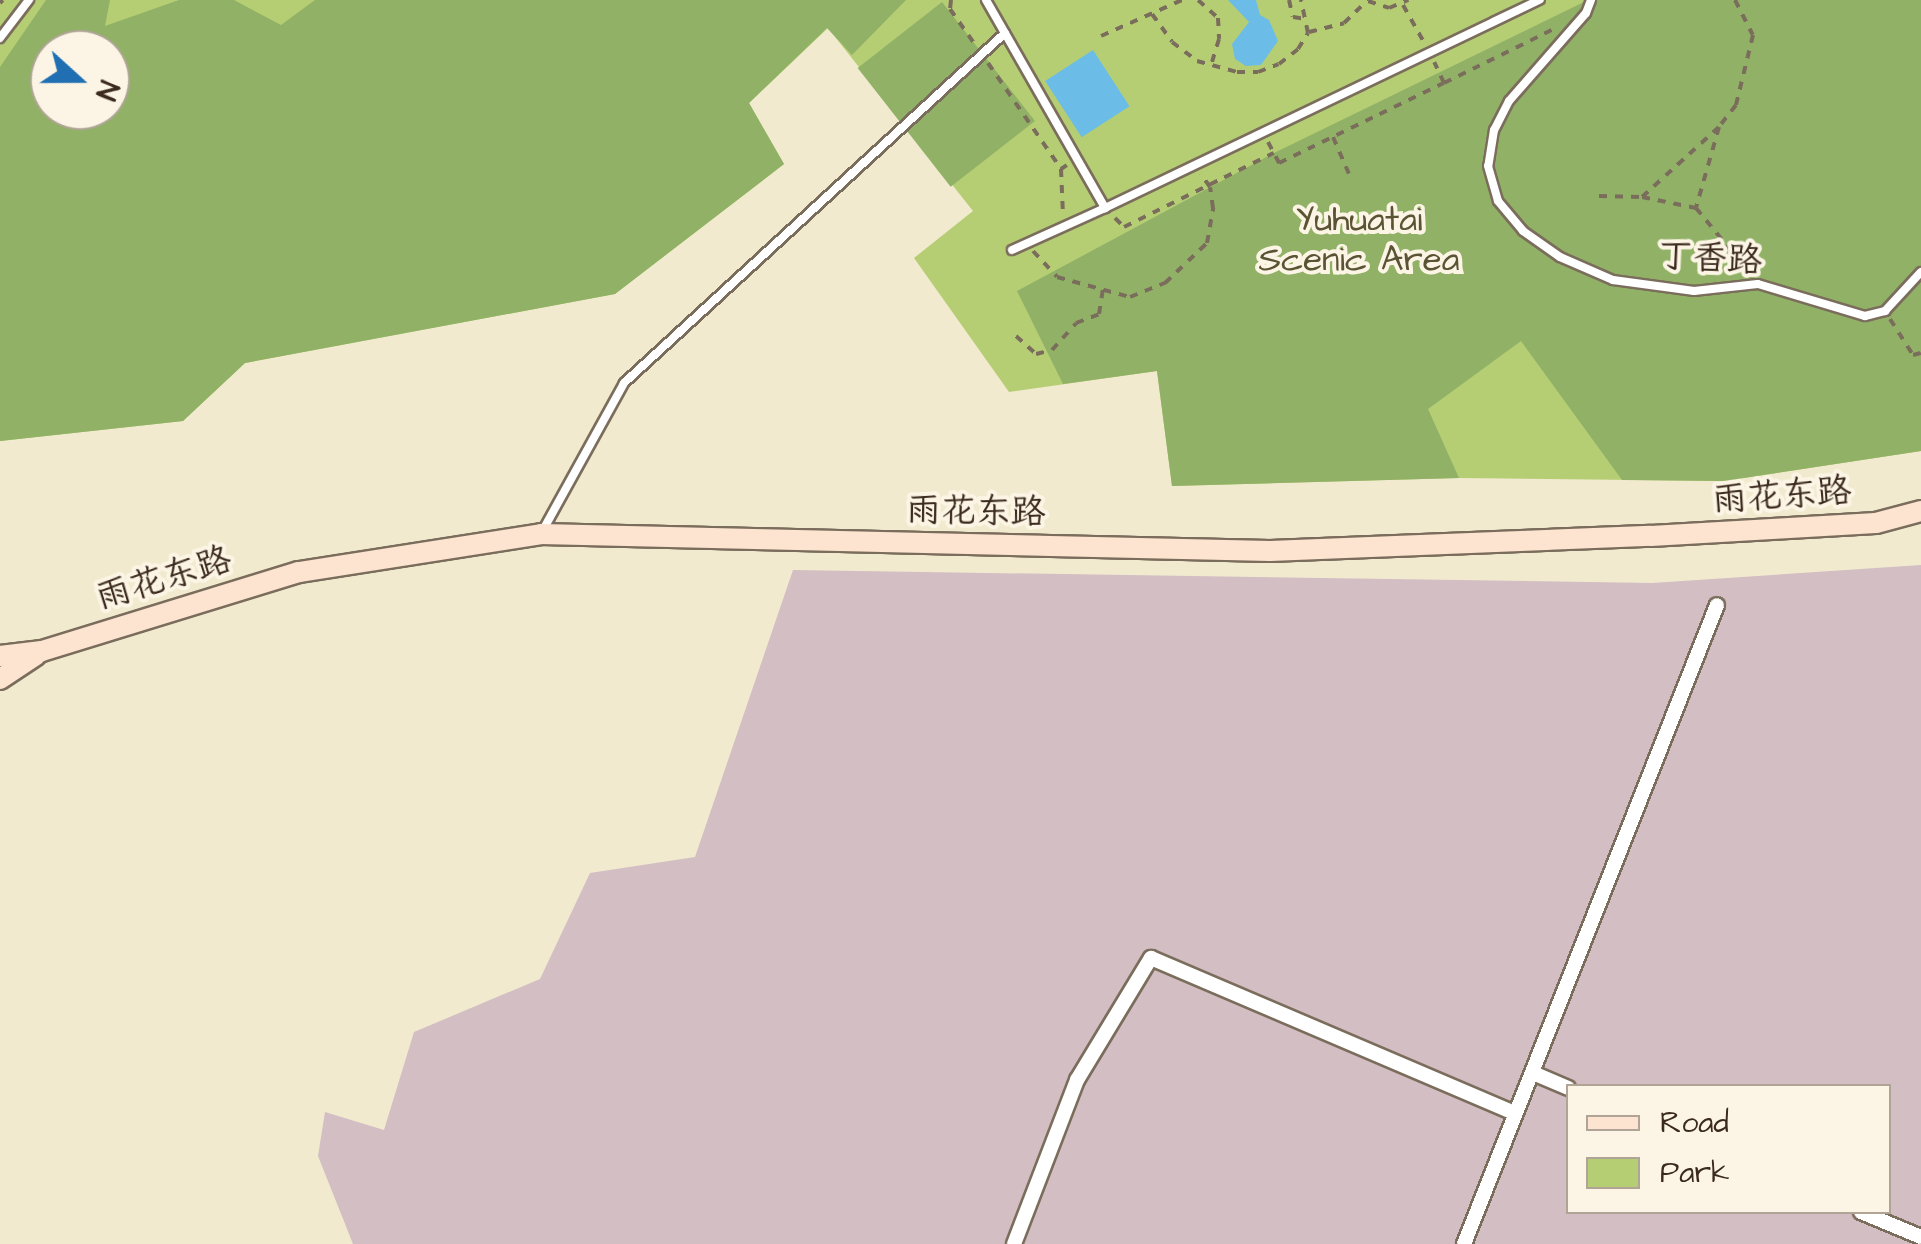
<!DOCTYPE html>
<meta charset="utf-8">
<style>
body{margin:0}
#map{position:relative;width:1921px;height:1244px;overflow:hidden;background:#f1eacf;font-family:"Architects Daughter","LXGW WenKai TC",sans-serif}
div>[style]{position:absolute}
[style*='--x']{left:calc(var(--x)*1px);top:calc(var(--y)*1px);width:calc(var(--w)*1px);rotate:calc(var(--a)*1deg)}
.industrial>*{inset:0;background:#d2bec3}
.green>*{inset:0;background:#b5ce74}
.forest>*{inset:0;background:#90b166;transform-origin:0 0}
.water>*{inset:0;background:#6bbde7;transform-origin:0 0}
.path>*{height:4px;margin-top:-2px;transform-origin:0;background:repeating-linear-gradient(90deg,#7b6d5c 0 8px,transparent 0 16px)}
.roads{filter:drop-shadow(2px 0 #7b6d5c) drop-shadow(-2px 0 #7b6d5c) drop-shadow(0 2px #7b6d5c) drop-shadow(0 -2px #7b6d5c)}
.service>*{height:8px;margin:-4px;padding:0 4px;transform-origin:4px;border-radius:4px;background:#fff}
.minor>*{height:14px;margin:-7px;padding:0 7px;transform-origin:7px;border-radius:7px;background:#fff}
.secondary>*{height:20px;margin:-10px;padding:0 10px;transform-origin:10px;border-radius:10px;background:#fde4d1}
span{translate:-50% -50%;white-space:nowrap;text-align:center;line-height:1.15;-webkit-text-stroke:8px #fcf5e5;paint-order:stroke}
.park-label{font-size:35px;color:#5a5334}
.street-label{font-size:35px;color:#3b2a1e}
.legend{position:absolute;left:1566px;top:1084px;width:325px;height:130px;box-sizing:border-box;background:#fcf5e5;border:2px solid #afa495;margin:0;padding:12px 18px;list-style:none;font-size:30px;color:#3b2a1e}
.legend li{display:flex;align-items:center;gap:20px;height:50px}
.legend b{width:50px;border:2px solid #afa495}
.north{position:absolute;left:30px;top:30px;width:100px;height:100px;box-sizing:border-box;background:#fcf5e5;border:2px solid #afa495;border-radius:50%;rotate:111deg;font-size:28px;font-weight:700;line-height:40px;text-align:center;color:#3b2a1e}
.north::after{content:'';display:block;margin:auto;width:35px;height:45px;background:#1f6fb2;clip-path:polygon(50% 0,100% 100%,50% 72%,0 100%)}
</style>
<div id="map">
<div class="industrial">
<div style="clip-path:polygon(evenodd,1921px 565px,1921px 1244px,353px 1244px,318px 1156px,325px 1112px,384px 1130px,414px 1032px,540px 979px,590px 873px,695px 857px,793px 570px,1652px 583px,1921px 565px,1568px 1086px,1888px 1086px,1888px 1212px,1568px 1212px,1568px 1086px)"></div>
</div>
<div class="green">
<div style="clip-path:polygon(evenodd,0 0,1921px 0,1921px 451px,1724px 481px,1459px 478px,1172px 486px,1157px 371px,1009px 392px,914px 258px,973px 211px,828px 28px,749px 103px,784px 164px,615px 294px,245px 363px,183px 421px,0 441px,0 0,50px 50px,110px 50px,110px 110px,50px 110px,50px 50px)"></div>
</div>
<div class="forest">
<div style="clip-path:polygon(evenodd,46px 0,110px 0,105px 26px,179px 0,234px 0,281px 25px,315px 0,906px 0,852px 55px,827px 28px,749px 103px,784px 164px,615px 294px,245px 363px,183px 421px,0 441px,0 67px,46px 0,110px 50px,110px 110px,50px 110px,50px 50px,110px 50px)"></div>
<div style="clip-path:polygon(1588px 0,1921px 0,1921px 451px,1724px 481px,1622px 480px,1521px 341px,1428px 409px,1459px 478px,1172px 486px,1157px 371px,1063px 384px,1017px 291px,1274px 153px)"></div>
<div style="left:942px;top:2px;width:151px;height:107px;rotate:52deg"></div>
</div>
<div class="water">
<div style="clip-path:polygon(1228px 0,1256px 0,1260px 15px,1269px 20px,1278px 41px,1261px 65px,1246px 66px,1235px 59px,1232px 44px,1249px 22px)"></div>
<div style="left:1093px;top:50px;width:67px;height:57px;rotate:57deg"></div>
</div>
<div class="path">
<div style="--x:951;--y:0;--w:9;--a:96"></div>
<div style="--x:950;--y:9;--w:42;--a:54.8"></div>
<div style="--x:1198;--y:0;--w:27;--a:42"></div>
<div style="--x:1218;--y:18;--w:21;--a:87"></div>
<div style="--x:1219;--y:39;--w:27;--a:107"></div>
<div style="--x:1289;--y:0;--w:17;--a:77"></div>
<div style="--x:1293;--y:17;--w:13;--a:9"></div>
<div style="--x:1735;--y:0;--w:39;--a:63"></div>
<div style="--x:1753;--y:35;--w:72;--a:103.7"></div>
<div style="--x:1736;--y:105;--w:28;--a:128"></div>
<div style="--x:1719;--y:127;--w:84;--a:105.9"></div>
<div style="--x:1696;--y:208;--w:82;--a:50.5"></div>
<div style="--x:1368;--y:1;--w:22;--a:18"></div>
<div style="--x:1389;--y:8;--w:21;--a:-23"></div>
<div style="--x:0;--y:3;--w:4;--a:-45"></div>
<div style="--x:1403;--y:5;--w:45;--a:60.6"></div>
<div style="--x:1152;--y:14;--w:34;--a:54"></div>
<div style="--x:1172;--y:42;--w:31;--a:37"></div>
<div style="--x:1197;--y:61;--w:41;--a:15.4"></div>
<div style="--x:1237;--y:72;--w:21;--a:0"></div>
<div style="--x:1258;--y:72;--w:22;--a:-21"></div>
<div style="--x:1279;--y:64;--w:24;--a:-38"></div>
<div style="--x:1298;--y:49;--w:19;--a:-58"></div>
<div style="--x:1308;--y:33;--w:34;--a:-102"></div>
<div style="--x:1309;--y:32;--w:36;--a:-14"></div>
<div style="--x:1344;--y:23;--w:33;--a:-44"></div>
<div style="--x:1101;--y:36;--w:89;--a:-24"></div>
<div style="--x:988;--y:63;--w:129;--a:55.4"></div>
<div style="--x:1061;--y:169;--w:7;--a:-34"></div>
<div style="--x:1444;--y:83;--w:125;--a:-26.2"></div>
<div style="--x:1333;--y:137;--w:40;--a:66.6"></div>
<div style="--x:1268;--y:142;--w:24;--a:62"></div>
<div style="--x:1279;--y:163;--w:183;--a:-25.9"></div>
<div style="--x:1444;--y:83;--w:23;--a:-115"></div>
<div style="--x:1061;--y:169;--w:45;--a:87.5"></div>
<div style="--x:1599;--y:196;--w:43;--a:1.3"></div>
<div style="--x:1642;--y:197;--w:104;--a:-42.3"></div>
<div style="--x:1642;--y:197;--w:55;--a:11.5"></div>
<div style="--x:1115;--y:218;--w:13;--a:45"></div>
<div style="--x:1124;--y:227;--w:167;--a:-26.3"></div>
<div style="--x:1033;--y:251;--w:35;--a:47"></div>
<div style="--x:1057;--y:277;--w:76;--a:15.3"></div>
<div style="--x:1130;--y:297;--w:38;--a:-22"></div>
<div style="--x:1165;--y:283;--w:58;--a:-43.6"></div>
<div style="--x:1207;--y:243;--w:36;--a:-80"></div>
<div style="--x:1213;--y:208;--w:21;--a:-98"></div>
<div style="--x:1210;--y:187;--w:16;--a:-125"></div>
<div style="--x:1890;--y:319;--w:43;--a:57.4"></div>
<div style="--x:1913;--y:355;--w:8;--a:-14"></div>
<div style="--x:1016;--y:336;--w:27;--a:42"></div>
<div style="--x:1036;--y:354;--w:16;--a:-14"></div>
<div style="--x:1052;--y:350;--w:36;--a:-48"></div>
<div style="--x:1076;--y:323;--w:25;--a:-21"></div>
<div style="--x:1099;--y:314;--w:25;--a:-81"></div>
</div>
<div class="roads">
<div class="service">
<div style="--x:986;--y:0;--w:240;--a:60.2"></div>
<div style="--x:1105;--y:208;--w:482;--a:-25.6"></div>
<div style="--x:1591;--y:0;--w:14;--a:111"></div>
<div style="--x:1586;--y:13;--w:117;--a:131.2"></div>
<div style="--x:1509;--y:101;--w:33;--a:117"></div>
<div style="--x:1494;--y:130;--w:36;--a:99"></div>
<div style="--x:1488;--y:166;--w:36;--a:74"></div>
<div style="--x:1498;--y:201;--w:39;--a:50"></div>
<div style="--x:1523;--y:231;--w:45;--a:35.1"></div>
<div style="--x:1560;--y:257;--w:58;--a:23.5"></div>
<div style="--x:1613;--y:280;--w:82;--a:7.7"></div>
<div style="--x:1694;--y:291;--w:64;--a:-6.2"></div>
<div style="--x:1758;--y:284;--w:112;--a:16.7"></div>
<div style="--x:1865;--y:316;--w:21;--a:-14"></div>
<div style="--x:1885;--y:311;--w:53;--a:-47.3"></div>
<div style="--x:0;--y:38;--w:48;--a:-52.7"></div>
<div style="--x:1012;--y:250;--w:102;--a:-24.3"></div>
<div style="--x:543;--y:530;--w:168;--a:-61.1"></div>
<div style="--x:624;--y:383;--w:517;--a:-42.57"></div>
</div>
<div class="minor">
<div style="--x:1533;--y:1073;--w:38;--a:23"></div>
<div style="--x:1861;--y:1212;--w:65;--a:22.6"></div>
<div style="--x:1014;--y:1244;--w:176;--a:-69"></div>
<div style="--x:1077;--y:1080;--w:143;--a:-58.8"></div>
<div style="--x:1151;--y:958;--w:395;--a:23.1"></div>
<div style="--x:1464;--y:1244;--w:687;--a:-68.4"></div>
</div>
<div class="secondary">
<div style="--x:0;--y:656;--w:42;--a:-6.8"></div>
<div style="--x:42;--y:651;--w:269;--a:-17.1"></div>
<div style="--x:299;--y:572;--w:245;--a:-8.9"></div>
<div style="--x:541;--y:534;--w:729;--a:1.34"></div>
<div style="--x:1270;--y:551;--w:381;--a:-2.3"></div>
<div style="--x:1651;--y:536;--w:225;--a:-3.3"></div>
<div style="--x:1876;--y:523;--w:47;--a:-14.9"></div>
<div style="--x:0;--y:679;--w:43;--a:-33.7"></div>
</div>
</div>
<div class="park-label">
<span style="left:1359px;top:240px">Yuhuatai<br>Scenic Area</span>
</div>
<div class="street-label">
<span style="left:1710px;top:259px;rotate:3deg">丁香路</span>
<span style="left:1782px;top:496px;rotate:-4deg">雨花东路</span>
<span style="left:976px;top:512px;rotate:1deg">雨花东路</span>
<span style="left:164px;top:579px;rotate:-17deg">雨花东路</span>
</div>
<ul class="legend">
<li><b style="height:12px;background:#fde4d1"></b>Road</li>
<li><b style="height:28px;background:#b5ce74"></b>Park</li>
</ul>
<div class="north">N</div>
</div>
